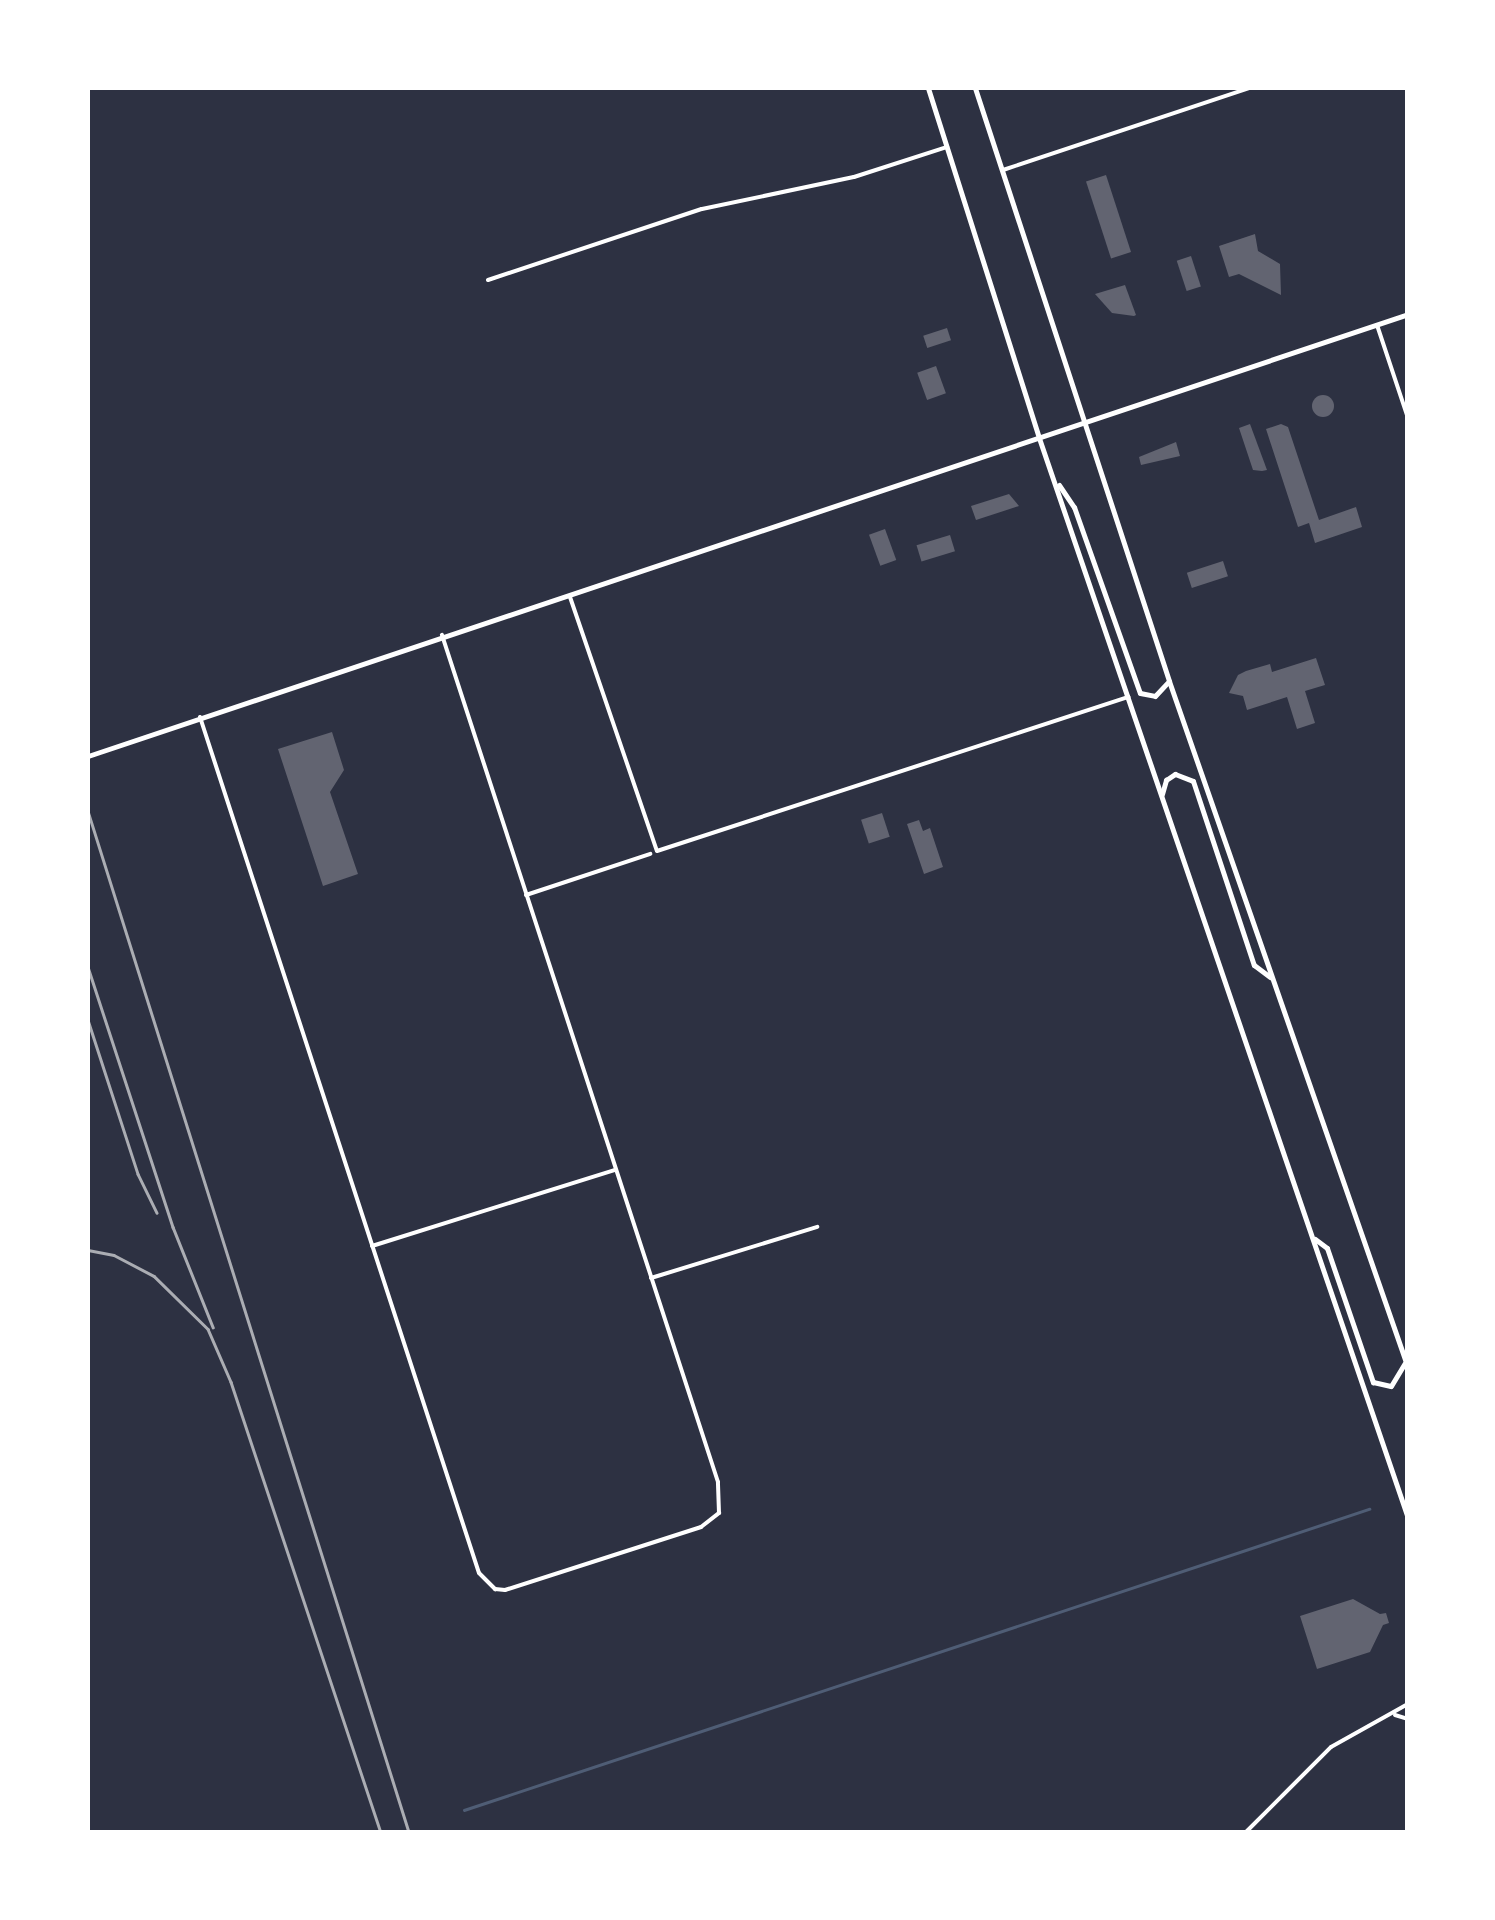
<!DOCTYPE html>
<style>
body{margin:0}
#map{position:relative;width:1495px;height:1920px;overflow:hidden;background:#2d3142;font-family:"Asap Condensed",sans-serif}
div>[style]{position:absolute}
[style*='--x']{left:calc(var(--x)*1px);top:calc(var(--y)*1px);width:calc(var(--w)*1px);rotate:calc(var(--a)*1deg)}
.stream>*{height:2.5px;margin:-1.25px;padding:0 1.25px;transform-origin:1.25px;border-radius:1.25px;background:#4f5d75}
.building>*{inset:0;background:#626471;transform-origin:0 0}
.round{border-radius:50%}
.minor>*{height:4px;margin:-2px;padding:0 2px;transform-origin:2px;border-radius:2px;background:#fff}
.secondary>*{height:5px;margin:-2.5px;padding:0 2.5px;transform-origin:2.5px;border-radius:2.5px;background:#fff}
.rail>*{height:2.5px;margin:-1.25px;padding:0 1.25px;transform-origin:1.25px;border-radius:1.25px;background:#abadb3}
span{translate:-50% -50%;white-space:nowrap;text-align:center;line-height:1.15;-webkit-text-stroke:8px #fff;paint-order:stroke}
.frame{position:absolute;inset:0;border:90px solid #fff;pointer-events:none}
</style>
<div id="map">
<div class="stream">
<div style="--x:464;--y:1810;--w:954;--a:-18.4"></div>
</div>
<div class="building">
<div style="left:1106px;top:175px;width:81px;height:21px;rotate:72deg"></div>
<div style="clip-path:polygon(1255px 234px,1258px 251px,1280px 264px,1281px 295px,1239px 274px,1229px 277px,1219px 246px)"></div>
<div style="left:1191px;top:256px;width:32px;height:15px;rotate:72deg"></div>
<div style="clip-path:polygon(1125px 285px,1136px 315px,1134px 316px,1112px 313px,1095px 294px)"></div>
<div style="left:947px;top:328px;width:13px;height:25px;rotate:72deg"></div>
<div style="left:936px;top:366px;width:29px;height:20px;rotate:70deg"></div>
<div class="round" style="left:1312px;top:395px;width:22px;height:22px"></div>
<div style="clip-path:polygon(1250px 424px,1267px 470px,1262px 471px,1253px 470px,1239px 428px)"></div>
<div style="clip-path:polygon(1281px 424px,1288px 427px,1319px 520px,1356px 507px,1362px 527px,1315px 543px,1309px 523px,1298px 527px,1266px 429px)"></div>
<div style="clip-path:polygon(1176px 442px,1180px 456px,1141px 465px,1139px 457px)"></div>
<div style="clip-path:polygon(1009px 494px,1019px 506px,976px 520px,971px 506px)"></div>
<div style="left:885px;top:529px;width:33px;height:17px;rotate:70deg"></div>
<div style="left:950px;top:535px;width:17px;height:35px;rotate:73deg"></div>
<div style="left:1223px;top:561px;width:16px;height:38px;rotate:72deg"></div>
<div style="clip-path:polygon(1316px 658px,1325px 685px,1305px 691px,1315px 723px,1297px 729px,1287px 697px,1247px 710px,1243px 696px,1229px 693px,1238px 675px,1246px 671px,1270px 664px,1272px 672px)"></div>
<div style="clip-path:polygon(332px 732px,344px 770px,330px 792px,358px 874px,323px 886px,278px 749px)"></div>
<div style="left:882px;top:813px;width:25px;height:22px;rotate:72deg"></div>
<div style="clip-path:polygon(919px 820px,923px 831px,930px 828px,943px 867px,924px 874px,907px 824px)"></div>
<div style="clip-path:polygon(1353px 1599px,1380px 1614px,1386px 1613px,1389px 1623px,1383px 1625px,1370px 1652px,1317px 1669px,1300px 1616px)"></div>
</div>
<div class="minor">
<div style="--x:1003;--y:170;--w:260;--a:-18.4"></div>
<div style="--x:488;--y:280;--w:225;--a:-18.4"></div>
<div style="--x:702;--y:209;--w:155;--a:-11.9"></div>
<div style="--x:854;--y:177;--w:98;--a:-17.9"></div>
<div style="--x:1377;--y:325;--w:98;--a:71.6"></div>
<div style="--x:570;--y:597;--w:268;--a:71.1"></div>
<div style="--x:657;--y:851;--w:496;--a:-18.1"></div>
<div style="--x:200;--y:717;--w:900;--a:71.95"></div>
<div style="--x:479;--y:1573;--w:23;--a:45"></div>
<div style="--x:495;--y:1589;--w:10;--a:6"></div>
<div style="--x:505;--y:1590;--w:206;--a:-17.8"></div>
<div style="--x:701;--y:1527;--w:23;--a:-38"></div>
<div style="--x:719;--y:1513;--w:31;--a:-92"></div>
<div style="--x:718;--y:1482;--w:891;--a:-108.05"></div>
<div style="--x:526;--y:895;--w:131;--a:-18.3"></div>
<div style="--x:372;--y:1246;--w:254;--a:-17.4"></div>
<div style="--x:651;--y:1278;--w:174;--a:-17.1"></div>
<div style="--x:1395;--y:1715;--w:14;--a:17"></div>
<div style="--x:1246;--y:1832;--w:120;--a:-45"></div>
<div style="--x:1331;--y:1747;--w:88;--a:-29.2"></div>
</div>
<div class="secondary">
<div style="--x:928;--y:88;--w:367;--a:72.4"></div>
<div style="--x:1039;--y:438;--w:1141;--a:71.14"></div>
<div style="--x:975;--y:88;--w:624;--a:71.88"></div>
<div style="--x:1169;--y:681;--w:727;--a:70.82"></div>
<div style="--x:1059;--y:485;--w:27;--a:56"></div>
<div style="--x:1074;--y:507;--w:197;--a:70.5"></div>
<div style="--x:1140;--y:693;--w:15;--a:11"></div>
<div style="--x:1155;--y:696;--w:19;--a:-47"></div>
<div style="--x:88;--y:756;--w:1392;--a:-18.51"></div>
<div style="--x:1162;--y:794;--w:15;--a:-74"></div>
<div style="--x:1166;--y:780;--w:11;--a:-34"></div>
<div style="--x:1175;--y:774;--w:19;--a:21"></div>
<div style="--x:1193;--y:781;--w:194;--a:71.7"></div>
<div style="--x:1254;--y:965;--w:20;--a:37"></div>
<div style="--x:1315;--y:1239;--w:15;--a:37"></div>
<div style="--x:1327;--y:1248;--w:142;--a:71.1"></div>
<div style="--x:1373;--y:1382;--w:18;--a:13"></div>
<div style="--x:1391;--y:1386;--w:26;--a:-59"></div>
</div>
<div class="rail">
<div style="--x:88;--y:811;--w:1070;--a:72.55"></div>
<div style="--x:88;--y:967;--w:274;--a:71.9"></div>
<div style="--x:173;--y:1227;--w:108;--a:68.2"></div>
<div style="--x:88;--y:1020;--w:162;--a:72"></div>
<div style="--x:138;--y:1174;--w:43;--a:64"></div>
<div style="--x:88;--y:1250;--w:26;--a:11"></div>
<div style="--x:114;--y:1255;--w:45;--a:27.7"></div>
<div style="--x:154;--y:1276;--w:76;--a:44.5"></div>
<div style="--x:208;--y:1329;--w:58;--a:66.5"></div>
<div style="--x:231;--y:1382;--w:474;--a:71.6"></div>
</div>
<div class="frame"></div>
</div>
